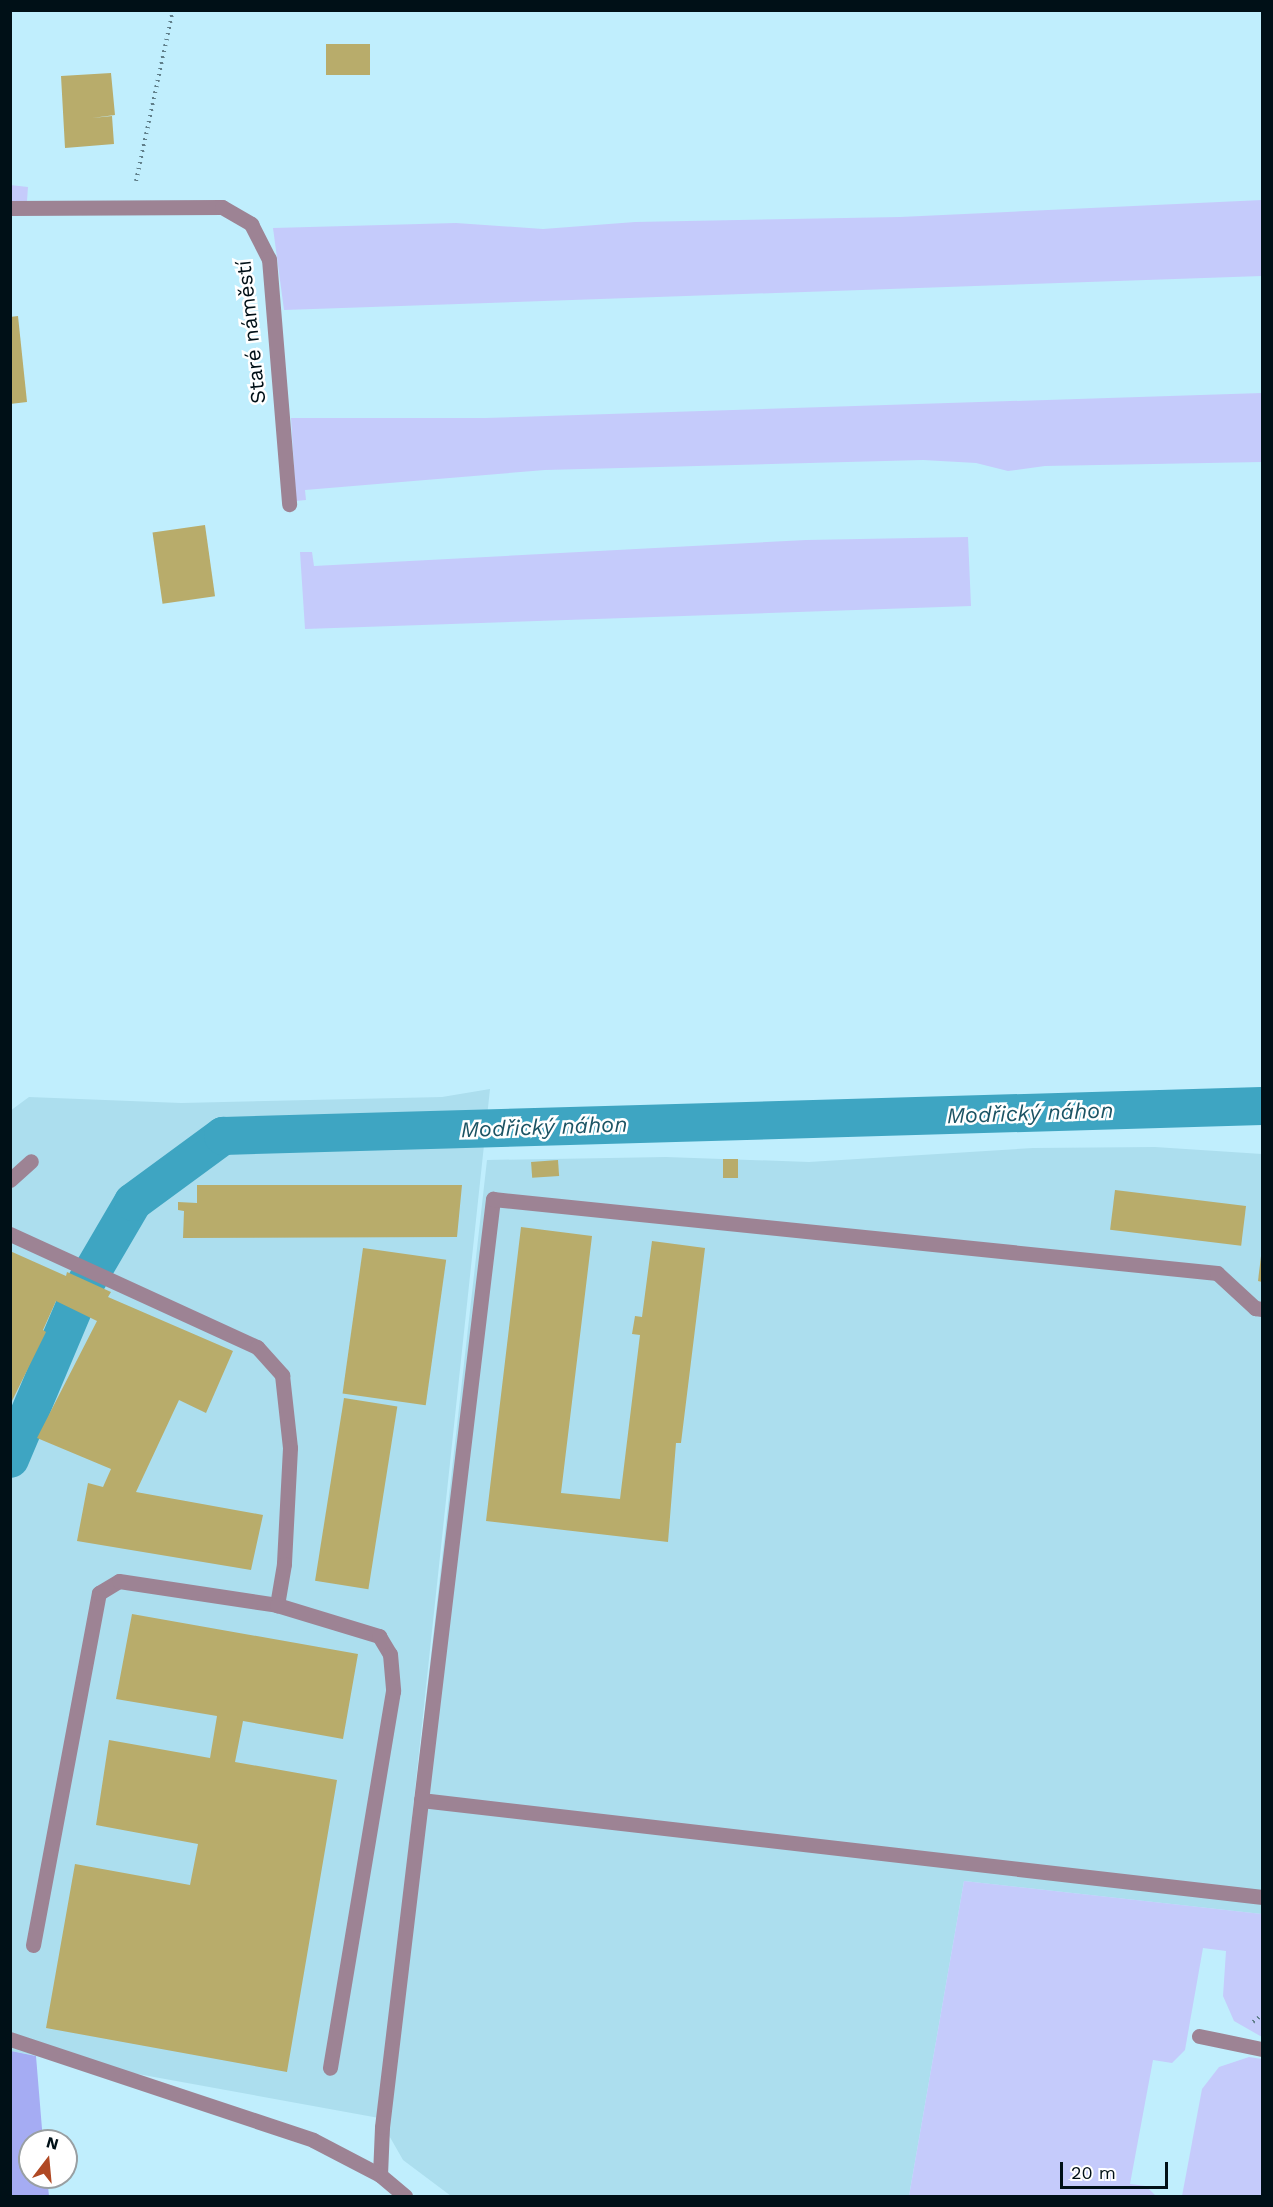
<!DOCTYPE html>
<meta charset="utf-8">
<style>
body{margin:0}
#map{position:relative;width:1273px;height:2207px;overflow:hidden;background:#c0eefd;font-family:"Work Sans",sans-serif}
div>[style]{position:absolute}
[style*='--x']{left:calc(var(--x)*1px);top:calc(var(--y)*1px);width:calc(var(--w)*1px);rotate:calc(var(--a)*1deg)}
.built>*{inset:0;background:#acdeee}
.green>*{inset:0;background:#c5cbfb}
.forest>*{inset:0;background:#a5acf3}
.canal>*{height:38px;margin:-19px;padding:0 19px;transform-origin:19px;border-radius:19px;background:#3ea5c2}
.building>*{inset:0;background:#b8ac6b;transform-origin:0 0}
.path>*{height:4px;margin-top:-2px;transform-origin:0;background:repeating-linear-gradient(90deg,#607f8a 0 1.5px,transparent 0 6px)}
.lane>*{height:15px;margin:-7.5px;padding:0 7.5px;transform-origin:7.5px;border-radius:7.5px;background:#9d8394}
.street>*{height:15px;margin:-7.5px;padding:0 7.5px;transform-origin:7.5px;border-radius:7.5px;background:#9d8394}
span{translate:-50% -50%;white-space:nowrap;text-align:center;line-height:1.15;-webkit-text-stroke:5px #fff;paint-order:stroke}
.street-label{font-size:21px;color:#001017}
.water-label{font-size:22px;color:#1c5464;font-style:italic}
.frame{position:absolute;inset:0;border:12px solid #001017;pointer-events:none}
.north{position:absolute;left:18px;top:2129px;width:60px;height:60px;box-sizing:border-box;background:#fff;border:2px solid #999fa2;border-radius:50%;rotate:16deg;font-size:16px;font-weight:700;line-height:24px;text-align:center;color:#001017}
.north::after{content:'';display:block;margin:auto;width:21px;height:27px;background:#b04924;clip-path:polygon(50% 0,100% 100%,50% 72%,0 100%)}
.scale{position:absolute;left:1060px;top:2162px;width:108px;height:27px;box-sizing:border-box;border:3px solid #001017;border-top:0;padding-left:8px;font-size:18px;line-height:21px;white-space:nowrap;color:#001017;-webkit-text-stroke:4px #fff;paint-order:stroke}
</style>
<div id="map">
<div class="built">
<div style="clip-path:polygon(490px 1089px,401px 1921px,487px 1160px,666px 1157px,809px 1162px,1033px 1148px,1155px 1147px,1262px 1154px,1262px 1914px,964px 1881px,909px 2196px,451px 2196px,403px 2160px,379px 2118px,11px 2051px,10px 1111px,29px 1097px,181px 1103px,442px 1097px)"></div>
</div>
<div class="green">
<div style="clip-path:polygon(10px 185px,28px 187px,27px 201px,11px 201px)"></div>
<div style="clip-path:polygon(1262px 200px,1262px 276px,284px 310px,273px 228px,456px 223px,543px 229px,635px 222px,900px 217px)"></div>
<div style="clip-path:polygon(1262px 393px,1262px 462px,1045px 466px,1008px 471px,976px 463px,923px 460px,545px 470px,305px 490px,306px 500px,296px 501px,291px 418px,485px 418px)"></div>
<div style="clip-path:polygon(968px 537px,971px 606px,305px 629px,300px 552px,312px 552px,314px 566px,806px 540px)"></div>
<div style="clip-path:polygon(964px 1881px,1262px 1914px,1262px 2037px,1234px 2021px,1223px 1996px,1226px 1951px,1203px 1948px,1185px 2050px,1172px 2063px,1153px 2060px,1130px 2184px,1146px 2186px,1156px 2196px,909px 2196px)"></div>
<div style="clip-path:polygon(1249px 2057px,1262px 2059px,1262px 2196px,1182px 2196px,1202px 2089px,1219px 2067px)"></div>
</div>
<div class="forest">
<div style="clip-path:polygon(11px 2051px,36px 2056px,43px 2141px,30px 2141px,30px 2177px,47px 2177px,49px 2196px,11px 2196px)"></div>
</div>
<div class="canal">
<div style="--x:10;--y:1459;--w:182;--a:-67.1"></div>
<div style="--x:81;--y:1291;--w:103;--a:-59.7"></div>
<div style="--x:133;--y:1202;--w:112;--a:-36.3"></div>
<div style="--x:223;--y:1136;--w:1039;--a:-1.65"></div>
</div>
<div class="building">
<div style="left:326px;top:44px;width:44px;height:31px"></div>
<div style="clip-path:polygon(111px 73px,115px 115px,92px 118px,112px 116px,114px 144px,65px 148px,61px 76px)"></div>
<div style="clip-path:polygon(18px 316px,27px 402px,10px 404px,10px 317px)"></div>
<div style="left:205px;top:525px;width:72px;height:53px;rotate:82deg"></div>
<div style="left:723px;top:1159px;width:15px;height:19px"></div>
<div style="left:558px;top:1160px;width:16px;height:27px;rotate:86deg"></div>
<div style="clip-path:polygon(197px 1185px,462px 1185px,457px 1237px,183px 1238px,184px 1211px,178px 1210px,178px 1202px,197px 1203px)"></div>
<div style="left:1115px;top:1190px;width:132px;height:40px;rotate:7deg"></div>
<div style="clip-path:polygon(521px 1227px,592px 1236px,561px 1493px,620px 1499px,640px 1335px,632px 1334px,635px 1316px,642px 1317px,652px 1241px,705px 1248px,681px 1443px,676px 1443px,668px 1542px,486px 1521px)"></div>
<div style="left:363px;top:1248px;width:84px;height:147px;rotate:8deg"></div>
<div style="clip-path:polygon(10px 1251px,66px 1276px,67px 1272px,111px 1292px,108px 1297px,233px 1351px,206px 1413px,179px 1400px,136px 1492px,263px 1515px,251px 1570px,77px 1541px,88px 1483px,103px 1487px,111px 1469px,37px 1438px,97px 1321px,56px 1301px,43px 1330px,46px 1332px,10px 1405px)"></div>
<div style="clip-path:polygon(1261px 1256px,1262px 1256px,1262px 1282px,1258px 1281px)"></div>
<div style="left:344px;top:1398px;width:54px;height:185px;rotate:9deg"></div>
<div style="clip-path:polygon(132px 1614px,358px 1654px,343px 1739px,243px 1721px,235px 1762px,337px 1780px,287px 2072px,46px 2028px,75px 1864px,190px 1885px,198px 1844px,96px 1825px,109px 1740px,210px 1758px,217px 1716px,116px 1699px)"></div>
</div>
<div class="path">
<div style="--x:136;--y:181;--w:175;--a:-77.8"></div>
<div style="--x:1253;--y:2022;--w:11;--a:-38"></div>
</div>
<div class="lane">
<div style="--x:10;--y:1180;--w:28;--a:-42"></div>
<div style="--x:10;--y:1234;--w:272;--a:24.6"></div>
<div style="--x:257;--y:1347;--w:38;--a:48"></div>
<div style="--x:282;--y:1375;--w:73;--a:83.7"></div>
<div style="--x:290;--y:1448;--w:116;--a:93"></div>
<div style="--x:284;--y:1564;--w:42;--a:99.7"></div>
<div style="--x:421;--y:1800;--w:847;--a:6.58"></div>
<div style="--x:33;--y:1945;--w:358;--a:-79.4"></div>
<div style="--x:99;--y:1593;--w:23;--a:-31"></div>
<div style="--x:119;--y:1581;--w:160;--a:8.6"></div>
<div style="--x:277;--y:1605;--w:107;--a:16.9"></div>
<div style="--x:379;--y:1636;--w:21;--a:59"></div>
<div style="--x:390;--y:1654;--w:37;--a:85"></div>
<div style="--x:393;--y:1691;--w:382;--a:99.5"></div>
<div style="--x:1199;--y:2036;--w:64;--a:11.7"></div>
<div style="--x:380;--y:2175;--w:48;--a:-87.6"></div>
<div style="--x:382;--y:2127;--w:935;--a:-83.18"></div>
<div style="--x:493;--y:1199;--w:728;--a:5.84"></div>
<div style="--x:1217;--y:1273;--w:52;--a:42.6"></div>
<div style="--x:1255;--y:1308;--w:7;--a:8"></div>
</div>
<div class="street">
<div style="--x:10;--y:208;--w:212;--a:-0.3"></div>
<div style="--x:222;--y:207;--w:34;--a:30"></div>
<div style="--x:251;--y:224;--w:39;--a:63"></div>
<div style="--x:269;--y:259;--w:246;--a:85.3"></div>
<div style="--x:10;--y:2039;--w:319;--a:18.4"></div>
<div style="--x:313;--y:2140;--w:76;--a:27.6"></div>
<div style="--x:380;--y:2175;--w:33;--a:40"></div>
</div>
<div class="street-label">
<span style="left:251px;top:332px;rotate:-96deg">Staré náměstí</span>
</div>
<div class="water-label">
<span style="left:1030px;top:1113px;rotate:-2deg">Modřický náhon</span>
<span style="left:544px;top:1127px;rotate:-2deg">Modřický náhon</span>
</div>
<div class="frame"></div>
<div class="north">N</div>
<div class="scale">20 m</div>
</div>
